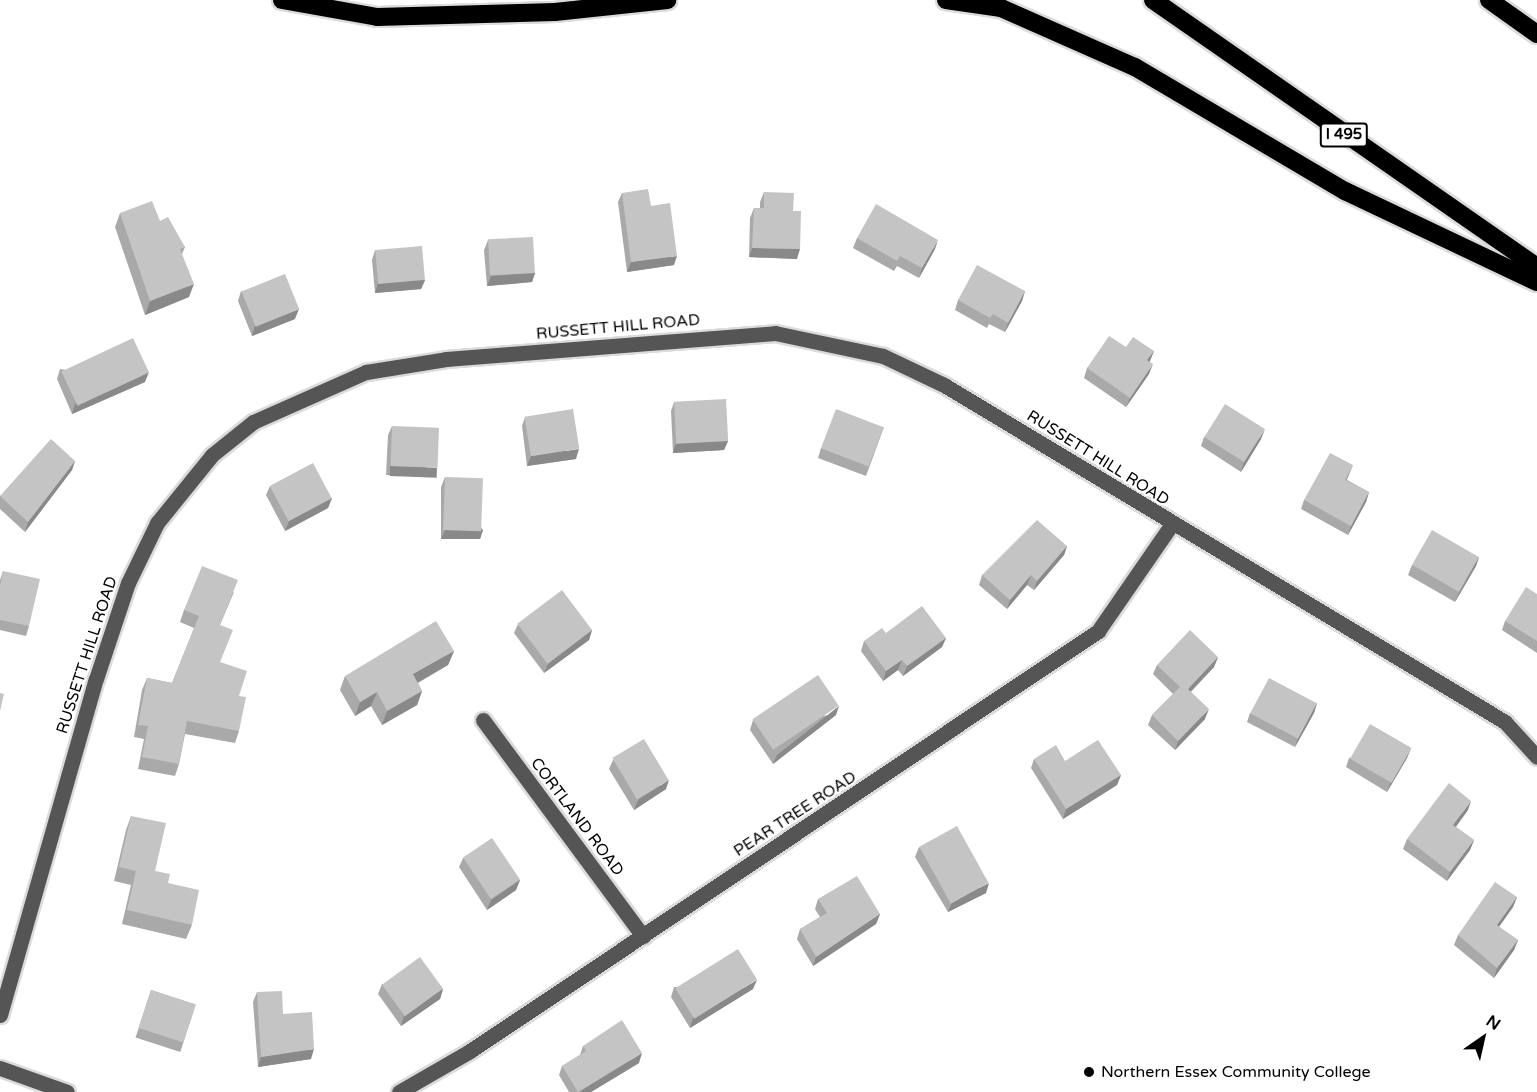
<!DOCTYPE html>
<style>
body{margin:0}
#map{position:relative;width:1537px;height:1092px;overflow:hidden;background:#fff;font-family:"Varela Round",sans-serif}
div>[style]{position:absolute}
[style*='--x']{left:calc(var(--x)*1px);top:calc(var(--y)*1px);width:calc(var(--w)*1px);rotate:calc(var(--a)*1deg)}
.roads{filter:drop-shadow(2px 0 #dbdbdb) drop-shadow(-2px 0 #dbdbdb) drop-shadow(0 2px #dbdbdb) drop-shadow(0 -2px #dbdbdb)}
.minor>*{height:15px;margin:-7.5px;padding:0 7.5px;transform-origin:7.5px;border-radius:7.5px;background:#555}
.highway>*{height:18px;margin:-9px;padding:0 9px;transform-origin:9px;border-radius:9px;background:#000}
.wall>*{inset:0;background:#a9a9a9;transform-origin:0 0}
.shaded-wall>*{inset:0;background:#898989;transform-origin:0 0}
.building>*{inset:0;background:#c4c4c4;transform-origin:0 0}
.dots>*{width:16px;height:16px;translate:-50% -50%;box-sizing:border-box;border:3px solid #fff;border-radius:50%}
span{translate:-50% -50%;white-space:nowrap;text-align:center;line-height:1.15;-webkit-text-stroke:4.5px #fff;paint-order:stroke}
.shield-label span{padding:2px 4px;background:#fff;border:2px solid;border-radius:4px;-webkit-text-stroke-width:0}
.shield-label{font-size:15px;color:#000;font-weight:700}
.street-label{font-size:16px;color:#000}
.poi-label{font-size:16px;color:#000}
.left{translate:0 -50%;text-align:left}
.north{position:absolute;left:1453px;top:1008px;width:60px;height:60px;-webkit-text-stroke:4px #fff;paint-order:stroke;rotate:34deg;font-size:16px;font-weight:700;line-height:24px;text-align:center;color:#000}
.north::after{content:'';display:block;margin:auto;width:21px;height:27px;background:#000;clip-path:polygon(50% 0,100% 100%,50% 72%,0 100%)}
</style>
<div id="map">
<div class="roads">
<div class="minor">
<div style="--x:483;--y:720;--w:269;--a:53.5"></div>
<div style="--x:0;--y:1015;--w:349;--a:-74.1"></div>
<div style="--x:96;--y:679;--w:101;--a:-71.6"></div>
<div style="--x:128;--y:583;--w:67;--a:-64.2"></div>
<div style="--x:157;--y:523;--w:87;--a:-51"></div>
<div style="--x:212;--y:455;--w:53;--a:-38.8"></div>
<div style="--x:253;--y:422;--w:124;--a:-23.9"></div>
<div style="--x:366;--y:372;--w:81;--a:-9.2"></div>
<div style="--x:446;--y:359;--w:330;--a:-4.5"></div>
<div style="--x:775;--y:333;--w:110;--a:12"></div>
<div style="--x:883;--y:356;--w:68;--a:25.4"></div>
<div style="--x:944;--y:385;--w:654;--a:30.99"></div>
<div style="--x:1505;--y:722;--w:47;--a:47.6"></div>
<div style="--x:0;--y:1068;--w:71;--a:19.7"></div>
<div style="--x:399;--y:1092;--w:82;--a:-30"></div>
<div style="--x:470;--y:1051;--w:756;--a:-33.77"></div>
<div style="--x:1098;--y:631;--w:129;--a:-55.4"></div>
</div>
<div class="highway">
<div style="--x:282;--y:0;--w:97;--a:10.1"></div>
<div style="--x:377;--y:17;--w:178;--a:-1.6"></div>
<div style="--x:555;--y:12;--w:113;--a:-6.1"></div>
<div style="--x:946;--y:0;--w:56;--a:8.3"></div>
<div style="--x:1001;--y:8;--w:146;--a:23.8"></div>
<div style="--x:1135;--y:67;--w:244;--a:30.6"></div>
<div style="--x:1345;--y:191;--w:212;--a:25.4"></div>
<div style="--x:1153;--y:0;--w:468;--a:34.8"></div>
<div style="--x:1489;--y:0;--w:59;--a:35.3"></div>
</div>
</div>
<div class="wall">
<div style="clip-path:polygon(764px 192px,793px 211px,797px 259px,749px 257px,750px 218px,754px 208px,760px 208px,760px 202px)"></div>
<div style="clip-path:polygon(622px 193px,651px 206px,674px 265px,627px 272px,618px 202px)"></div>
<div style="clip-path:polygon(120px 213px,160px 221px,185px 247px,182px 254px,189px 297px,145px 315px,115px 227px)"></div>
<div style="clip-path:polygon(857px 238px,935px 249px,919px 278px,897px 266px,894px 271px,853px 248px)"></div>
<div style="clip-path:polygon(488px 240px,535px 273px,532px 282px,487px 286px,484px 250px)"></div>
<div style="clip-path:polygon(375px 250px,425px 280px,421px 289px,375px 293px,372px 260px)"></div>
<div style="clip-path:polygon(241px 291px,295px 319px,252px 336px,238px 301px)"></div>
<div style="clip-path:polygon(1025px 291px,1022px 301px,1005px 332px,989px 324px,987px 328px,955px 310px,958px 300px)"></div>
<div style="clip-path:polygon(1126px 347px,1154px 351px,1149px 362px,1149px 374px,1126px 407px,1084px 378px,1087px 368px)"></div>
<div style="clip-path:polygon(60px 369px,145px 382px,72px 414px,57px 379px)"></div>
<div style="clip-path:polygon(674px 402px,728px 441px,724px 450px,673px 453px,671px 411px)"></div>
<div style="clip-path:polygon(525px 417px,576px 459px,527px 466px,522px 426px)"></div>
<div style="clip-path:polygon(392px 426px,434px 477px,386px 475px,388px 435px)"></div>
<div style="clip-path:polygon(884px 427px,866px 476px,818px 458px,821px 448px)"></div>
<div style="clip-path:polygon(1204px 437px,1261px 439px,1241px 472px,1201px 446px)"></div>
<div style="clip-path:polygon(75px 461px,72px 470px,25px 532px,0 509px,0 496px)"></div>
<div style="clip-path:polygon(1353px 465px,1347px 480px,1369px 492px,1366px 502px,1348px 535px,1301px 509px,1304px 500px)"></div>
<div style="clip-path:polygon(445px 477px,483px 530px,480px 539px,441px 539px,441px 487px)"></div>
<div style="clip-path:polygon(270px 486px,332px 498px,328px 508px,285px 531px,266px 495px)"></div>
<div style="clip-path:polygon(1067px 546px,1064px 555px,1034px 590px,1027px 585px,1007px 609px,979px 585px,982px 575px)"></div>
<div style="clip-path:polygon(1479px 557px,1476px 566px,1455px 602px,1408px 575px,1412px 565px)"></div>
<div style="clip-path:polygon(3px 571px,29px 626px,26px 636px,0 630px,0 580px)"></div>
<div style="clip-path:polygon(234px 592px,220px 625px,220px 663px,239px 696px,239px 731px,235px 743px,185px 734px,179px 764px,175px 776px,138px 769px,144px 739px,134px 737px,142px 690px,147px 678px,172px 683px,194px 628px,180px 622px,184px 610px)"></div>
<div style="clip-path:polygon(1537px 594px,1537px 653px,1502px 630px,1505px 621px)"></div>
<div style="clip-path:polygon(518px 624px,592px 630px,589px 640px,544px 673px,514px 633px)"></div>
<div style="clip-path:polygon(946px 638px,942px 647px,903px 676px,898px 670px,883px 681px,861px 651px,864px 641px)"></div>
<div style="clip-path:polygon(454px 651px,448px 665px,418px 683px,422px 691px,417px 705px,382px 725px,371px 706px,355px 716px,340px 690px,345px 676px)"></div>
<div style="clip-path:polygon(1218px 657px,1214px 667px,1191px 692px,1205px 719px,1175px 750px,1148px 725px,1152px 715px,1173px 694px,1153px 674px,1157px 665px)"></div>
<div style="clip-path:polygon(1317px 703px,1314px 713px,1295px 747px,1247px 722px,1250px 713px)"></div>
<div style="clip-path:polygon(836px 715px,773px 764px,750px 730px,753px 720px)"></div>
<div style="clip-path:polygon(1411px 748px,1407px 758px,1387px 792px,1346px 767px,1349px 758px)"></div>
<div style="clip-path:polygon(1034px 759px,1065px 761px,1121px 775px,1117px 785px,1063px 819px,1031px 768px)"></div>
<div style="clip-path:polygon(613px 760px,666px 789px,634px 810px,609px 769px)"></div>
<div style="clip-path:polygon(1468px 810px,1456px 827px,1474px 840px,1470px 850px,1447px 881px,1403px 849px,1407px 839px)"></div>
<div style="clip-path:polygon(131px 816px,155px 871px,168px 883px,192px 925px,186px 939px,122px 924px,131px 885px,114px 881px,126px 830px)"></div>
<div style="clip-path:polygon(919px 847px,986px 893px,948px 912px,915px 857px)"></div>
<div style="clip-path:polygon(463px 858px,520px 880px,516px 890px,487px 910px,459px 867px)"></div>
<div style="clip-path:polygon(1517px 897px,1513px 907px,1499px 927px,1518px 940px,1514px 950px,1494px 978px,1454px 945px,1458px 935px)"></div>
<div style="clip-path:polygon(818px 899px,880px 914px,876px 924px,813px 966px,797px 939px,800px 929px,820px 917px,815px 909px)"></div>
<div style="clip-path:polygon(382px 984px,443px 989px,440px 999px,401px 1026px,378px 994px)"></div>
<div style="clip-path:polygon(674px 987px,753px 989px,690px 1028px,671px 997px)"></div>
<div style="left:151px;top:990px;width:47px;height:50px;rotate:18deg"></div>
<div style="clip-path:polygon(257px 992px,283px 1014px,311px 1059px,258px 1067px,253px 1002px)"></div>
<div style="clip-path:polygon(583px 1046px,639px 1063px,591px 1092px,569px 1092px,559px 1075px,562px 1066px,580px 1055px)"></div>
</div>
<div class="shaded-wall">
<div style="clip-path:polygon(938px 240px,935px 249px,919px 278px,922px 268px)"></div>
<div style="clip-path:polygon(752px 248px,800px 249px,797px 259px,749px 257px)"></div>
<div style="clip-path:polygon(677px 256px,674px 265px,627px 272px,631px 262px)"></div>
<div style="clip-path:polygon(535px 273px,532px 282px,487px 286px,491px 276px)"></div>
<div style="clip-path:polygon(425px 280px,421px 289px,375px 293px,378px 283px)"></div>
<div style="clip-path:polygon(194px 284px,189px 297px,145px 315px,150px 301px)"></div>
<div style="clip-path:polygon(1025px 291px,1022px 301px,1005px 332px,1008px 323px)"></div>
<div style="clip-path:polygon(299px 309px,295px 319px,252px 336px,255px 326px)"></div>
<div style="clip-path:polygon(1154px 351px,1150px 361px,1144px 370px,1147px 360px)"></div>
<div style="clip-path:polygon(1153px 364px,1149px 374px,1126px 407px,1130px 398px)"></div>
<div style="clip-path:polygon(149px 372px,145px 382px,72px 414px,75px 404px)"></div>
<div style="clip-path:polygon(1265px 429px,1261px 439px,1241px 472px,1244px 462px)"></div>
<div style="clip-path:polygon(728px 441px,724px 450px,673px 453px,676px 443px)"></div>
<div style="clip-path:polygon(579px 449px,576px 459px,527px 466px,531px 456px)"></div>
<div style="clip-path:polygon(75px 461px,72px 470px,25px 532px,28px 522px)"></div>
<div style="left:390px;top:466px;width:47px;height:10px;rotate:2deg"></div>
<div style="clip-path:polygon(1369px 492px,1366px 502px,1348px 535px,1351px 526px)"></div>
<div style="clip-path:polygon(332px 498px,328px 508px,285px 531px,289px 521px)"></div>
<div style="clip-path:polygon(445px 530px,483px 530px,480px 539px,441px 539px)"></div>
<div style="clip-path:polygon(1067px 546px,1064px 555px,1034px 590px,1037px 581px)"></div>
<div style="clip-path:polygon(1479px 557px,1476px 566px,1455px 602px,1459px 593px)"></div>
<div style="clip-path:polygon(1031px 575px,1027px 585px,1007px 609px,1010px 600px)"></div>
<div style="clip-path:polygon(592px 630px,589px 640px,544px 673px,548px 664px)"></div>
<div style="clip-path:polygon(946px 638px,942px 647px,903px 676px,907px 666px)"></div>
<div style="clip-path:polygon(454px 651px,448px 665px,408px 688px,413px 674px)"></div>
<div style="clip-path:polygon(1218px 657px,1214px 667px,1184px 698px,1188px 689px)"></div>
<div style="clip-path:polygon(902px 660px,898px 670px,883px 681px,886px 671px)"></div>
<div style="clip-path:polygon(422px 691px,417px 705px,382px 725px,387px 711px)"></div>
<div style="clip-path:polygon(377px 692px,371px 706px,355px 716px,360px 702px)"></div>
<div style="clip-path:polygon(1317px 703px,1314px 713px,1295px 747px,1298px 738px)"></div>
<div style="clip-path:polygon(839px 706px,836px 715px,773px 764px,777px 755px)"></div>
<div style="clip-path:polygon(1209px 709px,1205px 719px,1175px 750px,1178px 741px)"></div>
<div style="clip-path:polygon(1411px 748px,1407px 758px,1387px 792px,1391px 782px)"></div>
<div style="clip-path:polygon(1121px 775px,1117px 785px,1063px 819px,1066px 809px)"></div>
<div style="clip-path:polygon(669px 780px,666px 789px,634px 810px,638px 800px)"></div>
<div style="clip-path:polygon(1471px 801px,1468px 810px,1450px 834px,1453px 825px)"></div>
<div style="clip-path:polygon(1474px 840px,1470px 850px,1447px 881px,1450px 872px)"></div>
<div style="clip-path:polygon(520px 880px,516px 890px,487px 910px,491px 900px)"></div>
<div style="clip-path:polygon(989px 883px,986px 893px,948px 912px,952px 902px)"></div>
<div style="clip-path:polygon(1517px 897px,1513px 907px,1493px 935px,1497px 925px)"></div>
<div style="clip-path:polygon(880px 914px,876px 924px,813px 966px,816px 957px)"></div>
<div style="clip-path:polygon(1518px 940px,1514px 950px,1494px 978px,1497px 968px)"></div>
<div style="clip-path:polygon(757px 980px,753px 989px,690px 1028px,693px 1018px)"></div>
<div style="clip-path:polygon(443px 989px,440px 999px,401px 1026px,404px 1016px)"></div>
<div style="clip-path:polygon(314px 1049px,311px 1059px,258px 1067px,261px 1057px)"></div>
<div style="clip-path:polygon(642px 1053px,639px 1063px,591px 1092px,579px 1092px)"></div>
</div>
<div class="building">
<div style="clip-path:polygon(648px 189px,651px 206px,670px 203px,677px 256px,631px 262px,622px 193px)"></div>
<div style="clip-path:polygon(764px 192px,794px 193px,793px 211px,801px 211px,800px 249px,752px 248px,754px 208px,764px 208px)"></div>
<div style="clip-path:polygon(152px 201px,160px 221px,168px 217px,185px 247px,180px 249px,194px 284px,150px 301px,120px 213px)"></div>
<div style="clip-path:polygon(876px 204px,938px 240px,922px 268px,900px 256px,897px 261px,857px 238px)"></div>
<div style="left:533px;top:237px;width:36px;height:45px;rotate:87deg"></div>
<div style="left:422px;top:246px;width:34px;height:47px;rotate:85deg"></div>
<div style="clip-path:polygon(977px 265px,1025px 291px,1008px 323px,993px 314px,990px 318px,958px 300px)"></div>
<div style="left:285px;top:274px;width:38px;height:47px;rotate:68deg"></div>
<div style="clip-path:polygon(1109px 336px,1126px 347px,1133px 337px,1154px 351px,1147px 360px,1153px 364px,1130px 398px,1087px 368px)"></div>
<div style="left:133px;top:338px;width:38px;height:79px;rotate:65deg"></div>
<div style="left:726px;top:399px;width:42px;height:52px;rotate:87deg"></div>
<div style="left:1225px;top:404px;width:47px;height:39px;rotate:32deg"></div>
<div style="left:573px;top:409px;width:40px;height:49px;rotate:81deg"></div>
<div style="left:836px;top:409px;width:51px;height:42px;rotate:21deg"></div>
<div style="left:392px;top:426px;width:47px;height:40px;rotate:2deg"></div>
<div style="clip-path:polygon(51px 439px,75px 461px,28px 522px,0 496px)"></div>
<div style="clip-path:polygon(1330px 453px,1353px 465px,1345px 480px,1369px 492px,1351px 526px,1304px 500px)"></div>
<div style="left:313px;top:463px;width:40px;height:49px;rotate:62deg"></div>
<div style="left:445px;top:477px;width:38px;height:53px;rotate:2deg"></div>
<div style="clip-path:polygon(1037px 520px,1067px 546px,1037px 581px,1031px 575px,1010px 600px,982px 575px)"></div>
<div style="left:1432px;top:530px;width:54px;height:40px;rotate:30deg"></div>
<div style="clip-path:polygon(202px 566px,238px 580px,220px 625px,233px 630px,220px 662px,247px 671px,239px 696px,246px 697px,239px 731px,187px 721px,179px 764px,142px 757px,148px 726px,138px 725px,147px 678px,172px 683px,199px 616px,184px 610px)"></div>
<div style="clip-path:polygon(3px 571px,40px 579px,29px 626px,0 620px,0 586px)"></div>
<div style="clip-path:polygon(1526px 587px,1537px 594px,1537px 641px,1505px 621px)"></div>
<div style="left:562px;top:590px;width:50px;height:56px;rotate:53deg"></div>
<div style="clip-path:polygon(922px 606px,946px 638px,907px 666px,902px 660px,886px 671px,864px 641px,882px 628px,886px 633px)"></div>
<div style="clip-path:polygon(436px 621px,454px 651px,413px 674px,422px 691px,387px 711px,377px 692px,360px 702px,345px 676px)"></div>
<div style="clip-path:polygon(1190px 630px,1218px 657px,1188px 689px,1209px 709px,1178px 741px,1152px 715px,1180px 687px,1157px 665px)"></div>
<div style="left:818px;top:675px;width:37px;height:79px;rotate:56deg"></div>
<div style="left:1269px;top:678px;width:54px;height:40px;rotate:28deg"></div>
<div style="clip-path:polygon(0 693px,4px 694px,0 711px)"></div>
<div style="left:1370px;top:724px;width:48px;height:40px;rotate:30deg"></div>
<div style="left:644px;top:739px;width:48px;height:37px;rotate:59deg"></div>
<div style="clip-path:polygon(1098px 740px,1121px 775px,1066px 809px,1034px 759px,1056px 745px,1065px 761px)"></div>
<div style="clip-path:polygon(1449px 783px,1471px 801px,1453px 825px,1474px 840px,1450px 872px,1407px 839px)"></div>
<div style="clip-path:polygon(131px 816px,166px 823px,155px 871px,170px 874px,168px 883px,199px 890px,192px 925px,127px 910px,136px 871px,119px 867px)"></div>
<div style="left:957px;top:826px;width:65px;height:43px;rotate:61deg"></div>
<div style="left:492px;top:838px;width:50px;height:35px;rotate:56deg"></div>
<div style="clip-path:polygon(857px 876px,880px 914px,816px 957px,800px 929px,827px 913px,818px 899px)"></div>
<div style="clip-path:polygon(1495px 882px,1517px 897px,1497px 925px,1518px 940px,1497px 968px,1458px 935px)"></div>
<div style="left:738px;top:949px;width:36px;height:74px;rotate:58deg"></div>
<div style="left:420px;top:957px;width:39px;height:47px;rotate:54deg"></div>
<div style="left:151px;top:990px;width:47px;height:40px;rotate:18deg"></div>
<div style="clip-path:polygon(282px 991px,283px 1014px,312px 1012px,314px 1049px,261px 1057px,257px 992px)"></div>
<div style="clip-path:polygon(622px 1020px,642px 1053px,578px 1092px,562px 1066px,586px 1051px,583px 1046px)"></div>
</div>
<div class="dots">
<div style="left:1089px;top:1072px;background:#000"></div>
</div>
<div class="shield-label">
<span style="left:1344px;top:135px">I 495</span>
</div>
<div class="street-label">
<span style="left:618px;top:327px;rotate:-5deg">RUSSETT HILL ROAD</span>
<span style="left:1098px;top:458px;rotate:32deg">RUSSETT HILL ROAD</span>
<span style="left:87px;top:655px;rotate:-72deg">RUSSETT HILL ROAD</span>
<span style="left:795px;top:814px;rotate:-33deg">PEAR TREE ROAD</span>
<span style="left:577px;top:817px;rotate:53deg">CORTLAND ROAD</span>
</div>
<div class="poi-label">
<span class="left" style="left:1101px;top:1072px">Northern Essex Community College</span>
</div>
<div class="north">N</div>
</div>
